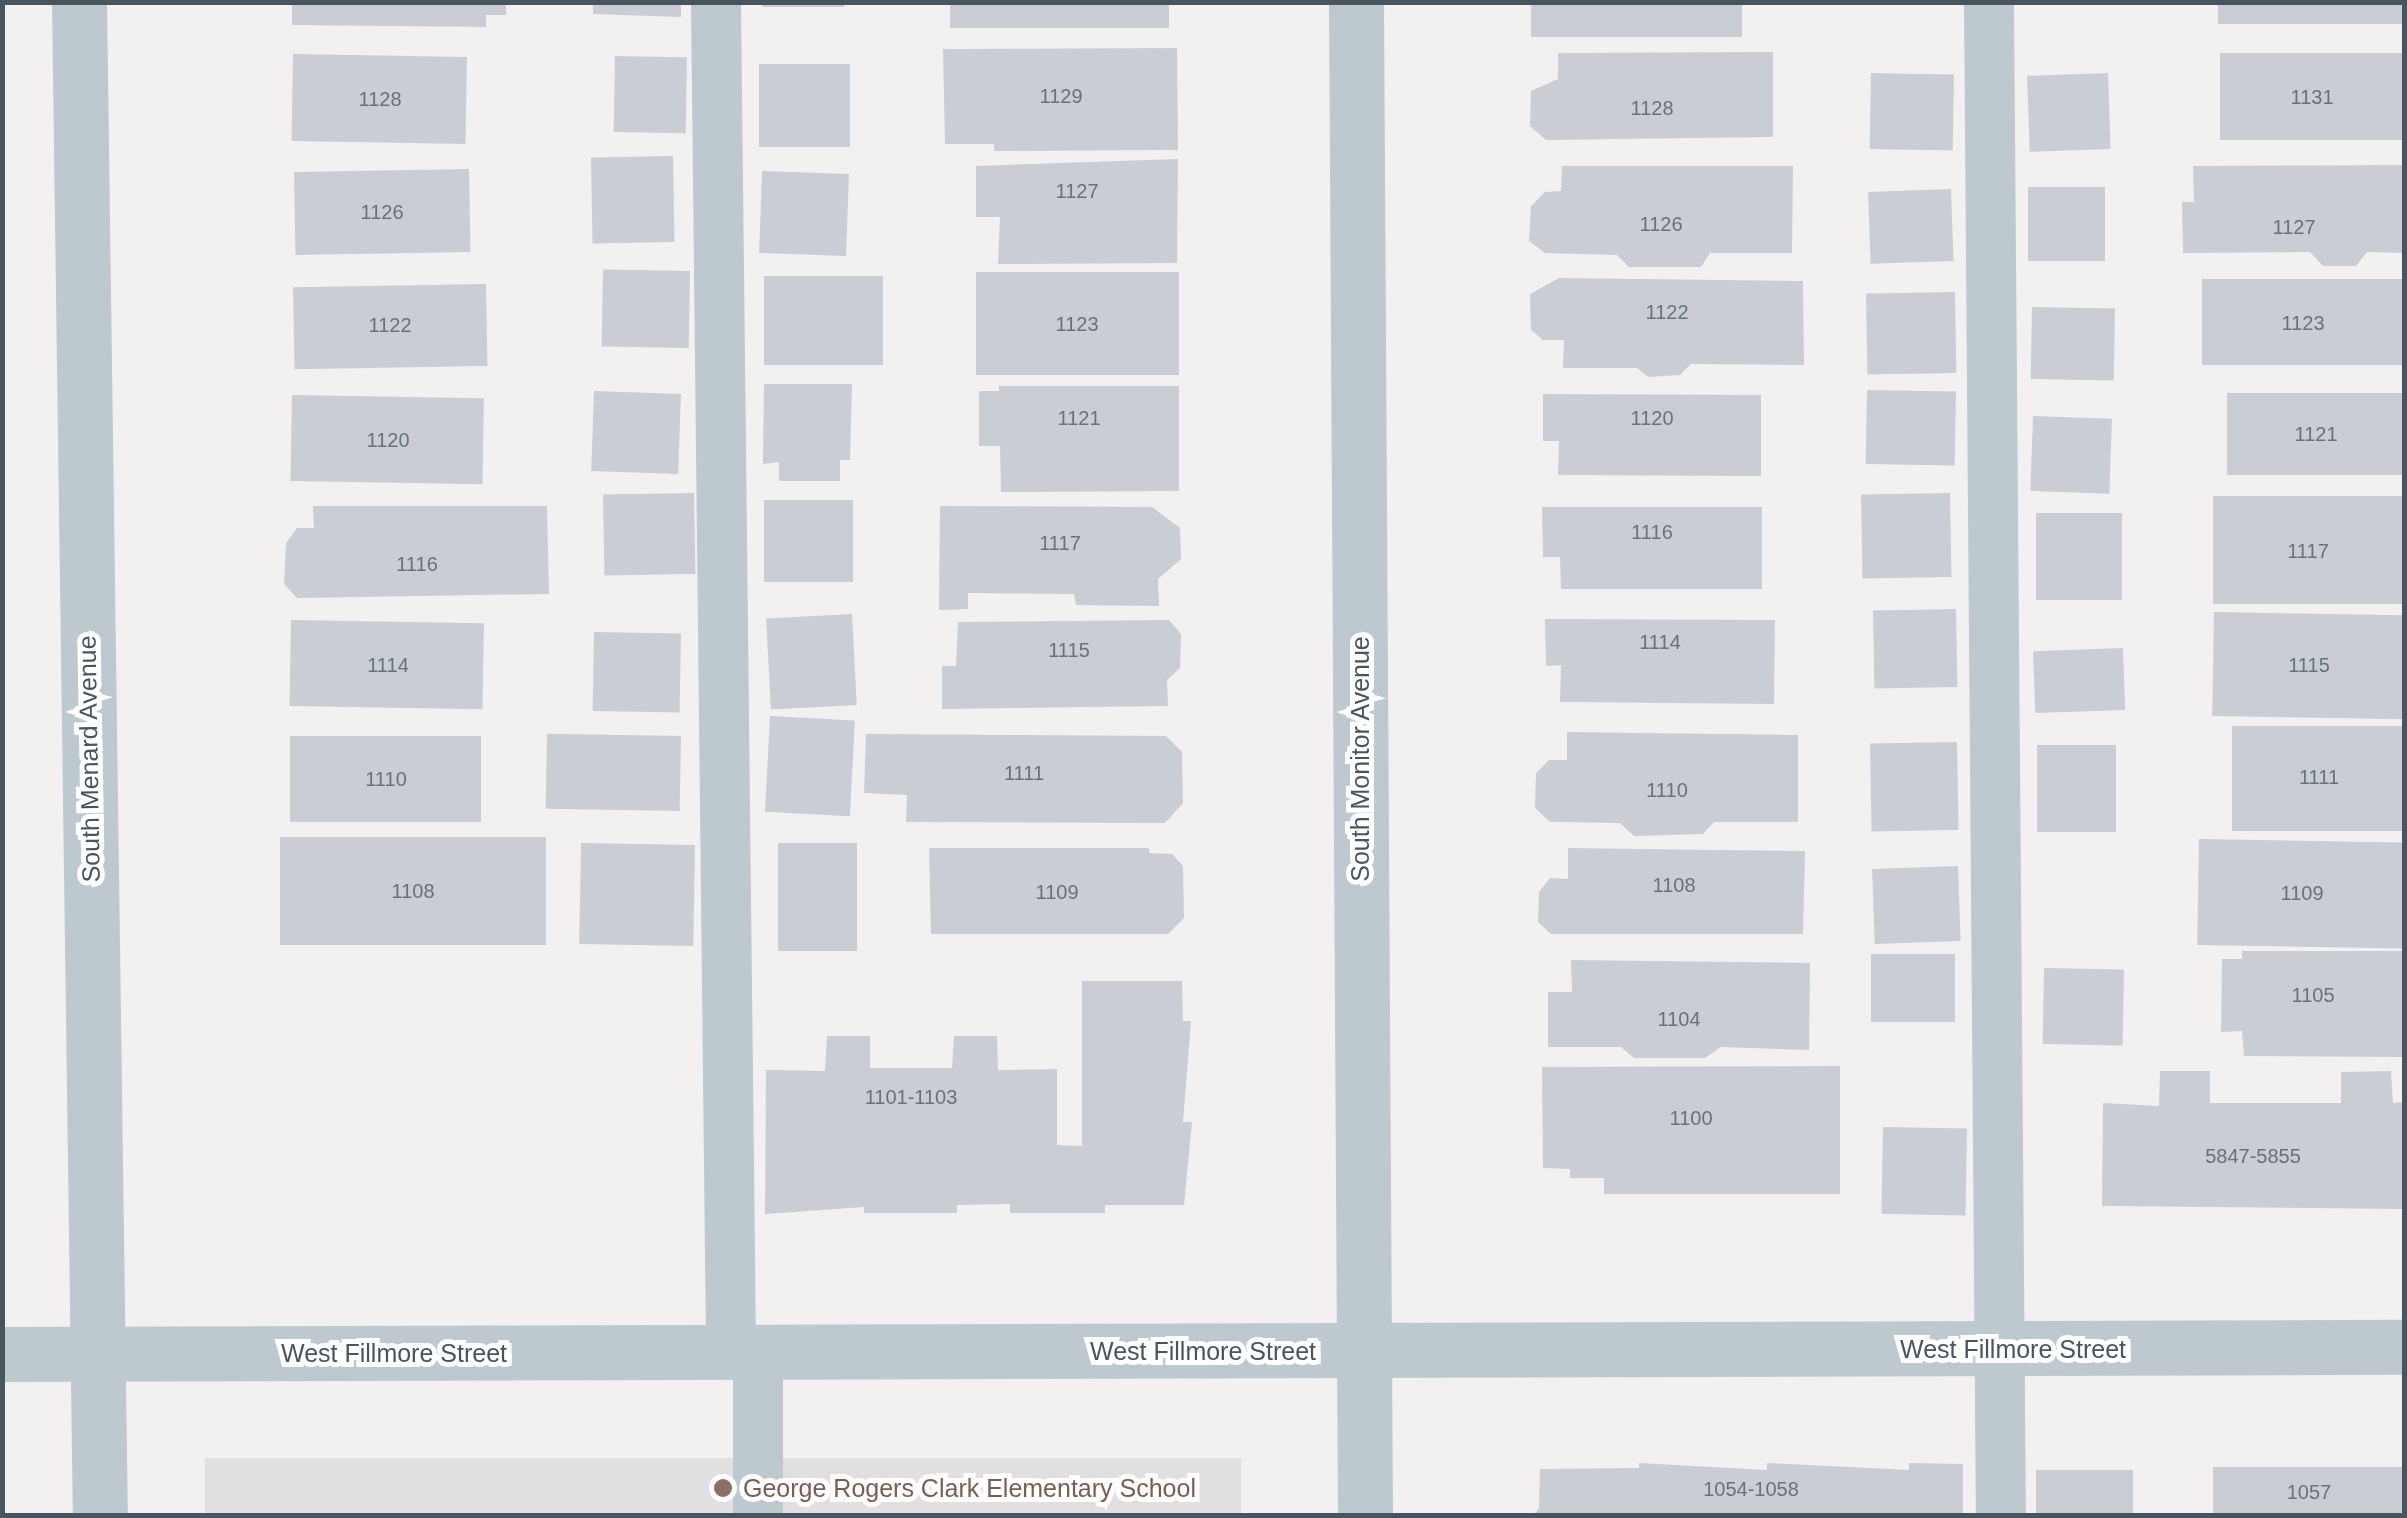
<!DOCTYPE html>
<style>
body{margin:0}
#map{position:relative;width:2407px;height:1518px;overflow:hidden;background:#f3f0f1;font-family:Arial,sans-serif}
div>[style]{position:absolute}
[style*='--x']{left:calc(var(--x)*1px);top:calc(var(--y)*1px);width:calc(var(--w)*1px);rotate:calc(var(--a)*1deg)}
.education>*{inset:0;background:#e1dfe0;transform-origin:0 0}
.building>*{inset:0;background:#cacdd3;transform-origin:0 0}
.lane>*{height:50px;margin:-25px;padding:0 25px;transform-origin:25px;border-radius:25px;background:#bec8cf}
.street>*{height:55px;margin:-27.5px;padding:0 27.5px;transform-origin:27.5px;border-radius:27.5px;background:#bec8cf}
.dots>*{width:28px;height:28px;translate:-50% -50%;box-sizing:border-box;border:5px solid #fff;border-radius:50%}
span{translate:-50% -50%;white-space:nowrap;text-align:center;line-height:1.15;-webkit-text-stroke:10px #fff;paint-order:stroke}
.number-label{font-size:20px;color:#68727b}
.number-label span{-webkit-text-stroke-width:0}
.street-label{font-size:25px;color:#48545e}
.education-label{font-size:25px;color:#785e54}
.left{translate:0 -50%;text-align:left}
.frame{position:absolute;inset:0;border:5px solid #48545e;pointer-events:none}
</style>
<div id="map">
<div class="education">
<div style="left:205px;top:1458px;width:1036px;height:58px"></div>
</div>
<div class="building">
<div style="clip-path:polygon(292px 2px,506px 2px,506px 15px,486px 15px,486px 27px,292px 25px)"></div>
<div style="clip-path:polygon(593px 2px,681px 2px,681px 17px,593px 14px)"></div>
<div style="left:762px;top:2px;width:82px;height:5px"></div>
<div style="left:950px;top:2px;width:219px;height:26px"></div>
<div style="left:1531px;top:2px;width:211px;height:35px"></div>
<div style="left:2218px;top:2px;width:186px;height:22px"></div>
<div style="clip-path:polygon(1177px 48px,1178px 150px,994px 151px,994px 144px,945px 144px,943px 49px)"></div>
<div style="clip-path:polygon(1773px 52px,1773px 137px,1546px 140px,1530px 126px,1531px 91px,1558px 79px,1558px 53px)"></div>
<div style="left:2220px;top:53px;width:184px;height:87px"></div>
<div style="left:293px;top:54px;width:174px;height:87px;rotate:1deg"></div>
<div style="left:615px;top:56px;width:72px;height:76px;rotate:1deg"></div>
<div style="left:850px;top:64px;width:83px;height:91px;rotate:90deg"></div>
<div style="left:1871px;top:73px;width:83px;height:76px;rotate:1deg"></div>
<div style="left:2108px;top:73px;width:76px;height:81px;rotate:88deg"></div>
<div style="left:673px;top:156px;width:86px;height:82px;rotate:89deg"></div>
<div style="clip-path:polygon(1178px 159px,1177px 263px,998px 264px,1000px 217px,976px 217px,976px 166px)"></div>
<div style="clip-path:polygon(2404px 165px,2404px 253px,2367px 252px,2356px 266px,2323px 266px,2310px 252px,2183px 253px,2182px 202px,2194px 202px,2193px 166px)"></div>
<div style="clip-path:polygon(1562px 166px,1793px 166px,1792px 253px,1710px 253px,1701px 267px,1629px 267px,1617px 255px,1545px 253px,1529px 241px,1531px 206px,1545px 192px,1561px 191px)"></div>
<div style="left:469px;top:169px;width:83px;height:175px;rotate:89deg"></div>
<div style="left:762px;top:171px;width:87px;height:82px;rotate:2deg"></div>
<div style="left:2028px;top:187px;width:77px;height:74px"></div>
<div style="left:1951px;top:189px;width:72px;height:83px;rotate:88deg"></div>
<div style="left:690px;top:271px;width:77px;height:87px;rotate:91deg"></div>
<div style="left:976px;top:272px;width:203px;height:103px"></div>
<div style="left:764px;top:276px;width:119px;height:89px"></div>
<div style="clip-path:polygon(1559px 278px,1803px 281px,1804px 365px,1691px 364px,1680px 375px,1648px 377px,1637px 368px,1563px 368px,1564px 340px,1543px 340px,1531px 330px,1530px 294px)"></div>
<div style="left:2202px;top:279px;width:202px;height:86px"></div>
<div style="left:486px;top:284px;width:82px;height:193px;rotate:89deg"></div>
<div style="left:1955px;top:292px;width:81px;height:89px;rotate:89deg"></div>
<div style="left:2032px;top:307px;width:83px;height:72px;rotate:1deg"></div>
<div style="clip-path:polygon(764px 384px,852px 384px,850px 460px,840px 460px,840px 481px,779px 481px,779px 462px,763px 464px)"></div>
<div style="clip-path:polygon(999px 386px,1179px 386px,1179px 491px,1001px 492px,1000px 446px,979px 446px,979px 391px,999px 391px)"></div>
<div style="left:1867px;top:390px;width:89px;height:74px;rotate:1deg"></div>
<div style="left:594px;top:391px;width:87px;height:80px;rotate:2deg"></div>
<div style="left:2227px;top:393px;width:177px;height:82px"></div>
<div style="clip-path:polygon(1543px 394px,1761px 395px,1761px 476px,1558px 475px,1559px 441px,1543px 441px)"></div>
<div style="left:292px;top:395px;width:192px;height:86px;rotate:1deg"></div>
<div style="left:2033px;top:416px;width:79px;height:75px;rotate:2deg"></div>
<div style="left:694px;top:493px;width:81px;height:91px;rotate:89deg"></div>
<div style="left:1950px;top:493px;width:84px;height:89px;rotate:89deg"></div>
<div style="left:2213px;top:496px;width:191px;height:108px"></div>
<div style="left:764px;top:500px;width:89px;height:82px"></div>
<div style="clip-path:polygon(313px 506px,547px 506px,549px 594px,297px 598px,284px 584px,286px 543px,297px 528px,314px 528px)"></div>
<div style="clip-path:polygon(940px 506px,1152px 507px,1180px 528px,1181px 559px,1158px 579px,1159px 606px,1076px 605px,1074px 594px,968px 593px,968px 609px,939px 610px)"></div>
<div style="clip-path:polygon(1542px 507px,1762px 507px,1762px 589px,1561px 589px,1560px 557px,1543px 557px)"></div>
<div style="left:2036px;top:513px;width:86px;height:87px"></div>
<div style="left:1956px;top:609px;width:78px;height:83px;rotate:89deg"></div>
<div style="left:2214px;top:612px;width:190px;height:104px;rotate:1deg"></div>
<div style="left:852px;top:614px;width:91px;height:86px;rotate:87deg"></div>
<div style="clip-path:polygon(1545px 619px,1775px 620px,1774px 704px,1560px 702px,1561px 665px,1546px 666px)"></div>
<div style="left:291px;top:620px;width:193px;height:86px;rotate:1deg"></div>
<div style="clip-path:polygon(1169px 620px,1181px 634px,1180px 668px,1167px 680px,1168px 706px,942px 709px,942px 666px,956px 666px,958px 622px)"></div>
<div style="left:594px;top:632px;width:87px;height:79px;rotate:1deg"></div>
<div style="left:2123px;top:648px;width:62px;height:90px;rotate:88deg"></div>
<div style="left:770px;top:716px;width:85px;height:96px;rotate:3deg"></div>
<div style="left:2232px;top:726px;width:172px;height:105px"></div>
<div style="clip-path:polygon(1567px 732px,1798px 735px,1798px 822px,1714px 822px,1703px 834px,1634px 836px,1620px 823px,1550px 822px,1535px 808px,1536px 773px,1549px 760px,1567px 760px)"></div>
<div style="clip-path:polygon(866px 734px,1166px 736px,1182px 752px,1183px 803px,1165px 823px,906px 822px,907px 795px,864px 793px)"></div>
<div style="left:290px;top:736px;width:191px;height:86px"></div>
<div style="left:681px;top:736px;width:75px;height:134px;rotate:91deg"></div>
<div style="left:1957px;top:742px;width:88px;height:87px;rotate:89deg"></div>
<div style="left:2037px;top:745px;width:79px;height:87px"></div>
<div style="left:280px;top:837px;width:266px;height:108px"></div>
<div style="left:2199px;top:839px;width:205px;height:106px;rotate:1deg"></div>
<div style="left:581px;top:843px;width:114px;height:101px;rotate:1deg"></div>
<div style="left:778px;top:843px;width:79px;height:108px"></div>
<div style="clip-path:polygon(929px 848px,1149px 848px,1149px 853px,1172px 854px,1183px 866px,1184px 918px,1168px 934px,931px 934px)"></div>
<div style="clip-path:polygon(1568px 848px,1805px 851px,1803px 934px,1551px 934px,1538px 922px,1539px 892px,1550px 878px,1568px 879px)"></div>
<div style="left:1958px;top:866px;width:75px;height:86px;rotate:88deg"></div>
<div style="clip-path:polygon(2242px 951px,2404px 951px,2404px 1057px,2244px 1056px,2242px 1031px,2221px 1032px,2222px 959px,2242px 959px)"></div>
<div style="left:1871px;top:954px;width:84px;height:68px"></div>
<div style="clip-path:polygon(1571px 960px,1810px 963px,1809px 1050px,1721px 1047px,1705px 1058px,1634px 1058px,1621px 1047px,1548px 1047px,1548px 992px,1572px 992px)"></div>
<div style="left:2044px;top:968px;width:80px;height:76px;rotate:1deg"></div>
<div style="clip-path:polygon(1082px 981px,1182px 981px,1183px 1021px,1191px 1021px,1183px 1122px,1192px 1122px,1184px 1205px,1105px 1205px,1105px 1213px,1010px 1213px,1010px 1204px,957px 1205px,957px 1213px,864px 1213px,864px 1207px,765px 1214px,766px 1070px,825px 1071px,827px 1036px,870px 1036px,870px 1068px,952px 1068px,954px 1036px,997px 1036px,998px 1070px,1057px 1069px,1057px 1145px,1082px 1146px)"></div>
<div style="clip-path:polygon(1840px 1066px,1840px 1194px,1604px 1194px,1604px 1178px,1570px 1178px,1570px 1169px,1543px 1168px,1542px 1067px)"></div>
<div style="clip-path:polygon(2160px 1071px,2210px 1071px,2210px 1103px,2341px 1103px,2341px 1072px,2391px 1071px,2393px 1103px,2404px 1102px,2404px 1209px,2102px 1206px,2103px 1103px,2159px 1106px)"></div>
<div style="left:1883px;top:1127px;width:84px;height:87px;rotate:1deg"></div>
<div style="clip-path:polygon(1639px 1463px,1767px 1470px,1767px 1463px,1909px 1470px,1909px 1463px,1963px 1464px,1963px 1516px,1533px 1516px,1539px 1508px,1540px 1469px,1639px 1468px)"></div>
<div style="left:2213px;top:1467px;width:191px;height:49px"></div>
<div style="left:2036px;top:1470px;width:97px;height:46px"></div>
</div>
<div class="lane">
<div style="--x:716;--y:2;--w:1349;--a:89.36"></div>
<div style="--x:1989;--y:2;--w:1514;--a:89.55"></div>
<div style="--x:758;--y:1352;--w:164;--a:90"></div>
</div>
<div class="street">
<div style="--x:79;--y:2;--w:1514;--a:89.21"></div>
<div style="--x:1356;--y:2;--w:1514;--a:89.66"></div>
<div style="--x:2;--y:1354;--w:2402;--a:-0.17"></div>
</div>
<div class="dots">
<div style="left:723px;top:1488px;background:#8d6e63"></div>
</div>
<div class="number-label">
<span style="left:1061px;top:96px">1129</span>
<span style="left:2312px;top:97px">1131</span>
<span style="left:380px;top:99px">1128</span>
<span style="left:1652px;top:108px">1128</span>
<span style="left:1077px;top:191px">1127</span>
<span style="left:382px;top:212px">1126</span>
<span style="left:1661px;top:224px">1126</span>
<span style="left:2294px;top:227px">1127</span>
<span style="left:1667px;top:312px">1122</span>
<span style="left:2303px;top:323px">1123</span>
<span style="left:1077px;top:324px">1123</span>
<span style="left:390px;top:325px">1122</span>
<span style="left:1079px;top:418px">1121</span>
<span style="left:1652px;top:418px">1120</span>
<span style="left:2316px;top:434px">1121</span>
<span style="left:388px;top:440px">1120</span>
<span style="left:1652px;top:532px">1116</span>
<span style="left:1060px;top:543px">1117</span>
<span style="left:2308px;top:551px">1117</span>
<span style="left:417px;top:564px">1116</span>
<span style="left:1660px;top:642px">1114</span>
<span style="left:1069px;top:650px">1115</span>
<span style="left:388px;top:665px">1114</span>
<span style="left:2309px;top:665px">1115</span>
<span style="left:1024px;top:773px">1111</span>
<span style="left:2319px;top:777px">1111</span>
<span style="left:386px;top:779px">1110</span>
<span style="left:1667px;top:790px">1110</span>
<span style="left:1674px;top:885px">1108</span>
<span style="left:413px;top:891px">1108</span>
<span style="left:1057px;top:892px">1109</span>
<span style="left:2302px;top:893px">1109</span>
<span style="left:2313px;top:995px">1105</span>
<span style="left:1679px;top:1019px">1104</span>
<span style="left:911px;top:1097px">1101-1103</span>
<span style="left:1691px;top:1118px">1100</span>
<span style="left:2253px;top:1156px">5847-5855</span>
<span style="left:1751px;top:1489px">1054-1058</span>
<span style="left:2309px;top:1492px">1057</span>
</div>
<div class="street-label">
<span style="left:89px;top:759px;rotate:-91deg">South Menard Avenue</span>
<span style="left:1360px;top:759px;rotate:-90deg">South Monitor Avenue</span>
<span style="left:2013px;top:1349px">West Fillmore Street</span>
<span style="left:1203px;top:1351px">West Fillmore Street</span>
<span style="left:394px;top:1353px">West Fillmore Street</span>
</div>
<div class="education-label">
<span class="left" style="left:743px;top:1488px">George Rogers Clark Elementary School</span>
</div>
<div class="frame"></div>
</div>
